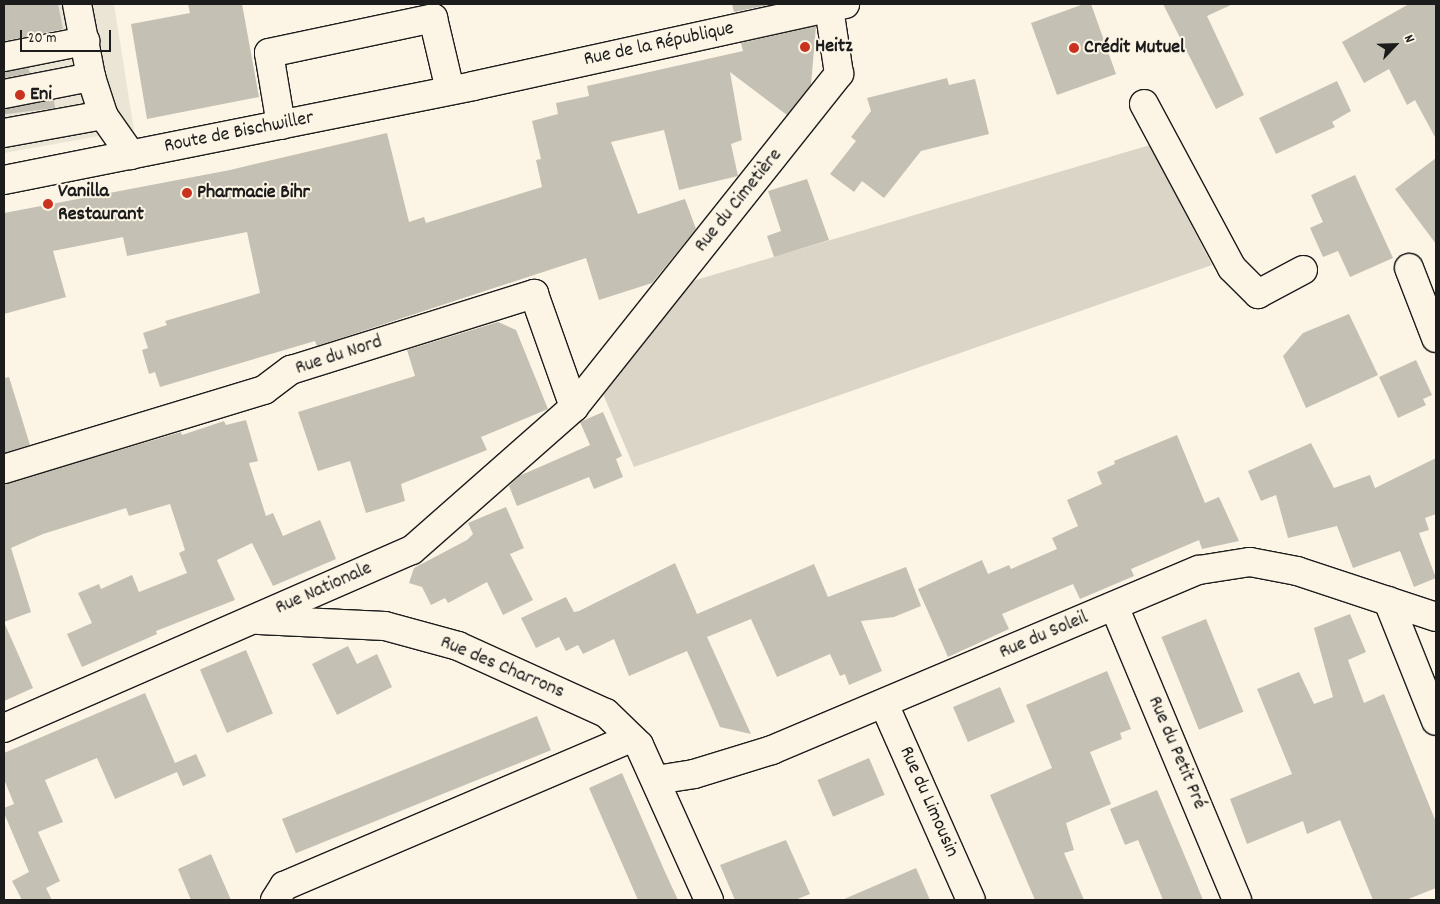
<!DOCTYPE html>
<meta charset="utf-8">
<style>
body{margin:0}
#map{position:relative;width:1440px;height:904px;overflow:hidden;background:#fcf5e5;font-family:Dekko,sans-serif}
div>[style]{position:absolute}
[style*='--x']{left:calc(var(--x)*1px);top:calc(var(--y)*1px);width:calc(var(--w)*1px);rotate:calc(var(--a)*1deg)}
.built>*{inset:0;background:#ebe5d6}
.green>*{inset:0;background:#dbd5c8}
.building>*{inset:0;background:#c4c0b3;transform-origin:0 0}
.roads{filter:drop-shadow(1px 0 #1c1c1c) drop-shadow(-1px 0 #1c1c1c) drop-shadow(0 1px #1c1c1c) drop-shadow(0 -1px #1c1c1c)}
.minor>*{height:28px;margin:-14px;padding:0 14px;transform-origin:14px;border-radius:14px;background:#fcf5e5}
.major>*{height:28px;margin:-14px;padding:0 14px;transform-origin:14px;border-radius:14px;background:#fcf5e5}
.dots>*{width:14px;height:14px;translate:-50% -50%;box-sizing:border-box;border:2px solid #fcf5e5;border-radius:50%}
span{translate:-50% -50%;white-space:nowrap;text-align:center;line-height:1.15;-webkit-text-stroke:4px #fcf5e5;paint-order:stroke}
.street-label{font-size:20px;color:#1c1c1c}
.poi-label{font-size:20px;color:#1c1c1c;font-weight:700}
.left{translate:0 -50%;text-align:left}
.frame{position:absolute;inset:0;border:5px solid #1c1c1c;pointer-events:none}
.north{position:absolute;left:1370px;top:20px;width:50px;height:50px;-webkit-text-stroke:4px #fcf5e5;paint-order:stroke;rotate:66deg;font-size:14px;font-weight:700;line-height:20px;text-align:center;color:#1c1c1c}
.north::after{content:'';display:block;margin:auto;width:18px;height:22px;background:#1c1c1c;clip-path:polygon(50% 0,100% 100%,50% 72%,0 100%)}
.scale{position:absolute;left:20px;top:30px;width:91px;height:22px;box-sizing:border-box;border:2px solid #1c1c1c;border-top:0;padding-left:6px;font-size:15px;line-height:18px;white-space:nowrap;color:#1c1c1c;-webkit-text-stroke:4px #fcf5e5;paint-order:stroke}
</style>
<div id="map">
<div class="built">
<div style="clip-path:polygon(4px 4px,114px 4px,134px 130px,4px 153px)"></div>
</div>
<div class="green">
<div style="clip-path:polygon(1150px 145px,1212px 265px,634px 467px,603px 394px,686px 283px)"></div>
</div>
<div class="building">
<div style="clip-path:polygon(4px 4px,58px 4px,63px 29px,4px 41px)"></div>
<div style="clip-path:polygon(188px 4px,242px 4px,259px 97px,147px 119px,131px 24px,190px 13px)"></div>
<div style="clip-path:polygon(732px 4px,774px 4px,734px 12px)"></div>
<div style="clip-path:polygon(1084px 4px,1091px 4px,1116px 74px,1057px 95px,1031px 23px)"></div>
<div style="clip-path:polygon(1163px 4px,1233px 4px,1207px 16px,1244px 95px,1216px 109px)"></div>
<div style="clip-path:polygon(1409px 4px,1436px 4px,1436px 139px,1415px 100px,1407px 105px,1389px 69px,1364px 83px,1342px 42px)"></div>
<div style="clip-path:polygon(816px 26px,811px 85px,787px 115px,730px 72px,742px 140px,731px 144px,738px 176px,679px 190px,664px 130px,611px 142px,638px 214px,685px 199px,696px 229px,652px 283px,599px 300px,586px 258px,317px 346px,315px 341px,160px 387px,155px 372px,149px 374px,142px 350px,148px 348px,143px 333px,167px 325px,165px 321px,260px 293px,247px 232px,127px 256px,123px 237px,53px 251px,66px 297px,4px 314px,4px 213px,230px 170px,387px 133px,409px 222px,424px 217px,426px 223px,542px 187px,536px 160px,541px 159px,532px 121px,558px 114px,556px 103px,589px 96px,587px 86px,743px 51px,741px 43px)"></div>
<div style="clip-path:polygon(28px 68px,30px 73px,4px 78px,4px 72px)"></div>
<div style="clip-path:polygon(947px 78px,949px 85px,975px 79px,989px 134px,921px 151px,884px 198px,862px 181px,854px 192px,830px 174px,856px 141px,851px 137px,871px 111px,867px 98px)"></div>
<div style="clip-path:polygon(1337px 81px,1351px 111px,1332px 122px,1335px 127px,1276px 154px,1259px 118px)"></div>
<div style="left:54px;top:100px;width:8px;height:51px;rotate:83deg"></div>
<div style="clip-path:polygon(1436px 158px,1436px 244px,1395px 189px)"></div>
<div style="clip-path:polygon(1355px 175px,1393px 258px,1350px 277px,1338px 251px,1323px 257px,1310px 228px,1323px 222px,1311px 195px)"></div>
<div style="clip-path:polygon(807px 179px,829px 240px,774px 257px,767px 236px,781px 231px,768px 191px)"></div>
<div style="clip-path:polygon(1349px 314px,1378px 375px,1306px 408px,1283px 356px,1303px 333px)"></div>
<div style="clip-path:polygon(498px 322px,516px 330px,548px 409px,481px 437px,487px 450px,401px 484px,405px 501px,366px 513px,350px 461px,318px 471px,298px 412px,415px 376px,407px 350px)"></div>
<div style="clip-path:polygon(1416px 360px,1432px 395px,1423px 399px,1426px 405px,1398px 418px,1379px 377px)"></div>
<div style="clip-path:polygon(9px 377px,30px 445px,4px 453px,4px 378px)"></div>
<div style="clip-path:polygon(603px 412px,622px 456px,616px 459px,623px 477px,594px 489px,589px 477px,517px 506px,509px 486px,519px 476px,590px 445px,580px 422px)"></div>
<div style="clip-path:polygon(246px 420px,258px 461px,249px 463px,266px 516px,273px 513px,283px 536px,320px 520px,336px 559px,273px 586px,252px 543px,217px 560px,235px 600px,156px 631px,157px 634px,82px 667px,67px 634px,92px 623px,78px 593px,99px 584px,101px 589px,132px 575px,139px 592px,187px 573px,179px 553px,185px 550px,170px 504px,129px 516px,126px 508px,43px 534px,11px 548px,31px 612px,4px 622px,4px 484px,181px 432px,182px 435px,224px 421px,226px 425px)"></div>
<div style="clip-path:polygon(1177px 435px,1205px 503px,1219px 497px,1239px 541px,1202px 549px,1199px 540px,1131px 569px,1134px 576px,1080px 599px,1073px 584px,1002px 614px,1009px 629px,948px 657px,918px 589px,982px 560px,988px 574px,1009px 565px,1011px 569px,1057px 549px,1052px 538px,1078px 526px,1067px 500px,1102px 484px,1097px 472px,1115px 464px,1114px 461px)"></div>
<div style="clip-path:polygon(1311px 443px,1334px 488px,1370px 475px,1375px 488px,1436px 458px,1436px 514px,1425px 518px,1429px 530px,1419px 533px,1436px 578px,1414px 587px,1400px 551px,1353px 568px,1337px 526px,1288px 538px,1276px 495px,1261px 501px,1248px 471px)"></div>
<div style="clip-path:polygon(506px 507px,524px 548px,510px 554px,533px 600px,503px 615px,487px 582px,448px 603px,445px 598px,431px 605px,422px 587px,409px 583px,414px 568px,467px 540px,473px 534px,468px 523px)"></div>
<div style="clip-path:polygon(675px 563px,697px 614px,814px 564px,828px 597px,906px 567px,921px 606px,894px 617px,861px 621px,882px 671px,849px 685px,845px 674px,840px 676px,830px 654px,777px 677px,751px 619px,707px 637px,751px 734px,720px 727px,687px 651px,629px 676px,614px 639px,583px 654px,578px 645px,566px 651px,559px 637px,536px 648px,521px 618px,566px 597px,574px 612px,579px 611px)"></div>
<div style="clip-path:polygon(1350px 614px,1366px 652px,1348px 660px,1364px 703px,1384px 694px,1436px 822px,1436px 888px,1406px 900px,1373px 900px,1340px 820px,1307px 834px,1303px 821px,1247px 844px,1230px 799px,1292px 774px,1257px 689px,1299px 672px,1314px 704px,1333px 697px,1314px 628px)"></div>
<div style="left:1206px;top:619px;width:100px;height:48px;rotate:68deg"></div>
<div style="clip-path:polygon(4px 622px,33px 688px,4px 701px)"></div>
<div style="clip-path:polygon(348px 646px,357px 664px,377px 654px,392px 687px,337px 715px,312px 664px)"></div>
<div style="left:246px;top:650px;width:69px;height:50px;rotate:67deg"></div>
<div style="clip-path:polygon(1107px 671px,1131px 729px,1120px 733px,1122px 739px,1090px 752px,1111px 804px,1066px 823px,1074px 850px,1064px 853px,1084px 900px,1035px 900px,990px 795px,1052px 768px,1026px 705px)"></div>
<div style="left:1000px;top:687px;width:38px;height:51px;rotate:67deg"></div>
<div style="clip-path:polygon(145px 693px,175px 763px,196px 754px,206px 776px,183px 786px,177px 772px,115px 799px,97px 758px,45px 780px,63px 822px,38px 832px,60px 881px,46px 888px,52px 900px,22px 900px,12px 881px,29px 872px,4px 813px,4px 808px,14px 804px,4px 779px,4px 753px)"></div>
<div style="left:537px;top:716px;width:37px;height:275px;rotate:68deg"></div>
<div style="left:869px;top:758px;width:40px;height:56px;rotate:67deg"></div>
<div style="clip-path:polygon(622px 773px,665px 872px,678px 900px,638px 900px,589px 788px)"></div>
<div style="clip-path:polygon(1157px 790px,1194px 878px,1203px 900px,1163px 900px,1138px 840px,1125px 845px,1110px 809px)"></div>
<div style="clip-path:polygon(786px 840px,810px 894px,795px 900px,735px 900px,720px 865px)"></div>
<div style="clip-path:polygon(211px 854px,231px 900px,191px 900px,178px 869px)"></div>
<div style="clip-path:polygon(916px 868px,930px 900px,842px 900px)"></div>
</div>
<div class="roads">
<div class="minor">
<div style="--x:77;--y:4;--w:74;--a:79.1"></div>
<div style="--x:91;--y:77;--w:40;--a:72"></div>
<div style="--x:103;--y:115;--w:49;--a:55"></div>
<div style="--x:4;--y:57;--w:83;--a:-11.2"></div>
<div style="--x:4;--y:94;--w:89;--a:-11.1"></div>
<div style="--x:1144;--y:104;--w:186;--a:61.8"></div>
<div style="--x:1232;--y:268;--w:37;--a:45"></div>
<div style="--x:1258;--y:294;--w:51;--a:-28.1"></div>
<div style="--x:281;--y:125;--w:73;--a:-99.5"></div>
<div style="--x:269;--y:53;--w:168;--a:-12"></div>
<div style="--x:433;--y:18;--w:74;--a:76.7"></div>
<div style="--x:4;--y:133;--w:101;--a:-10.3"></div>
<div style="--x:1409;--y:268;--w:75;--a:68.9"></div>
<div style="--x:4;--y:469;--w:272;--a:-16.9"></div>
<div style="--x:264;--y:390;--w:34;--a:-37"></div>
<div style="--x:291;--y:370;--w:255;--a:-17.4"></div>
<div style="--x:534;--y:294;--w:120;--a:70.5"></div>
<div style="--x:1388;--y:601;--w:129;--a:68.2"></div>
<div style="--x:1114;--y:606;--w:319;--a:67.3"></div>
<div style="--x:259;--y:620;--w:126;--a:2.7"></div>
<div style="--x:385;--y:626;--w:76;--a:15.3"></div>
<div style="--x:458;--y:646;--w:162;--a:24.4"></div>
<div style="--x:606;--y:713;--w:46;--a:44.1"></div>
<div style="--x:639;--y:745;--w:170;--a:65.7"></div>
<div style="--x:884;--y:704;--w:214;--a:66.1"></div>
<div style="--x:4;--y:728;--w:445;--a:-23.6"></div>
<div style="--x:412;--y:550;--w:216;--a:-41.4"></div>
<div style="--x:574;--y:407;--w:426;--a:-51.5"></div>
<div style="--x:839;--y:74;--w:67;--a:-98.6"></div>
<div style="--x:656;--y:780;--w:38;--a:-9"></div>
<div style="--x:694;--y:774;--w:82;--a:-17.1"></div>
<div style="--x:772;--y:750;--w:463;--a:-22.9"></div>
<div style="--x:1199;--y:570;--w:52;--a:-8.9"></div>
<div style="--x:1250;--y:562;--w:48;--a:10.8"></div>
<div style="--x:1297;--y:571;--w:146;--a:18.3"></div>
<div style="--x:275;--y:900;--w:17;--a:-57"></div>
<div style="--x:284;--y:886;--w:377;--a:-23.1"></div>
</div>
<div class="major">
<div style="--x:4;--y:180;--w:478;--a:-11.3"></div>
<div style="--x:473;--y:86;--w:381;--a:-12.4"></div>
</div>
</div>
<div class="dots">
<div style="left:805px;top:47px;background:#c8321e"></div>
<div style="left:1074px;top:48px;background:#c8321e"></div>
<div style="left:20px;top:95px;background:#c8321e"></div>
<div style="left:187px;top:193px;background:#c8321e"></div>
<div style="left:48px;top:204px;background:#c8321e"></div>
</div>
<div class="street-label">
<span style="left:659px;top:45px;rotate:-12deg">Rue de la République</span>
<span style="left:239px;top:133px;rotate:-11deg">Route de Bischwiller</span>
<span style="left:739px;top:201px;rotate:-51deg">Rue du Cimetière</span>
<span style="left:339px;top:356px;rotate:-18deg">Rue du Nord</span>
<span style="left:324px;top:589px;rotate:-24deg">Rue Nationale</span>
<span style="left:1044px;top:636px;rotate:-23deg">Rue du Soleil</span>
<span style="left:502px;top:668px;rotate:23deg">Rue des Charrons</span>
<span style="left:1176px;top:753px;rotate:67deg">Rue du Petit Pré</span>
<span style="left:928px;top:802px;rotate:66deg">Rue du Limousin</span>
</div>
<div class="poi-label">
<span class="left" style="left:815px;top:47px">Heitz</span>
<span class="left" style="left:1084px;top:48px">Crédit Mutuel</span>
<span class="left" style="left:30px;top:95px">Eni</span>
<span class="left" style="left:58px;top:204px">Vanilla<br>Restaurant</span>
<span class="left" style="left:197px;top:193px">Pharmacie Bihr</span>
</div>
<div class="frame"></div>
<div class="north">N</div>
<div class="scale">20 m</div>
</div>
